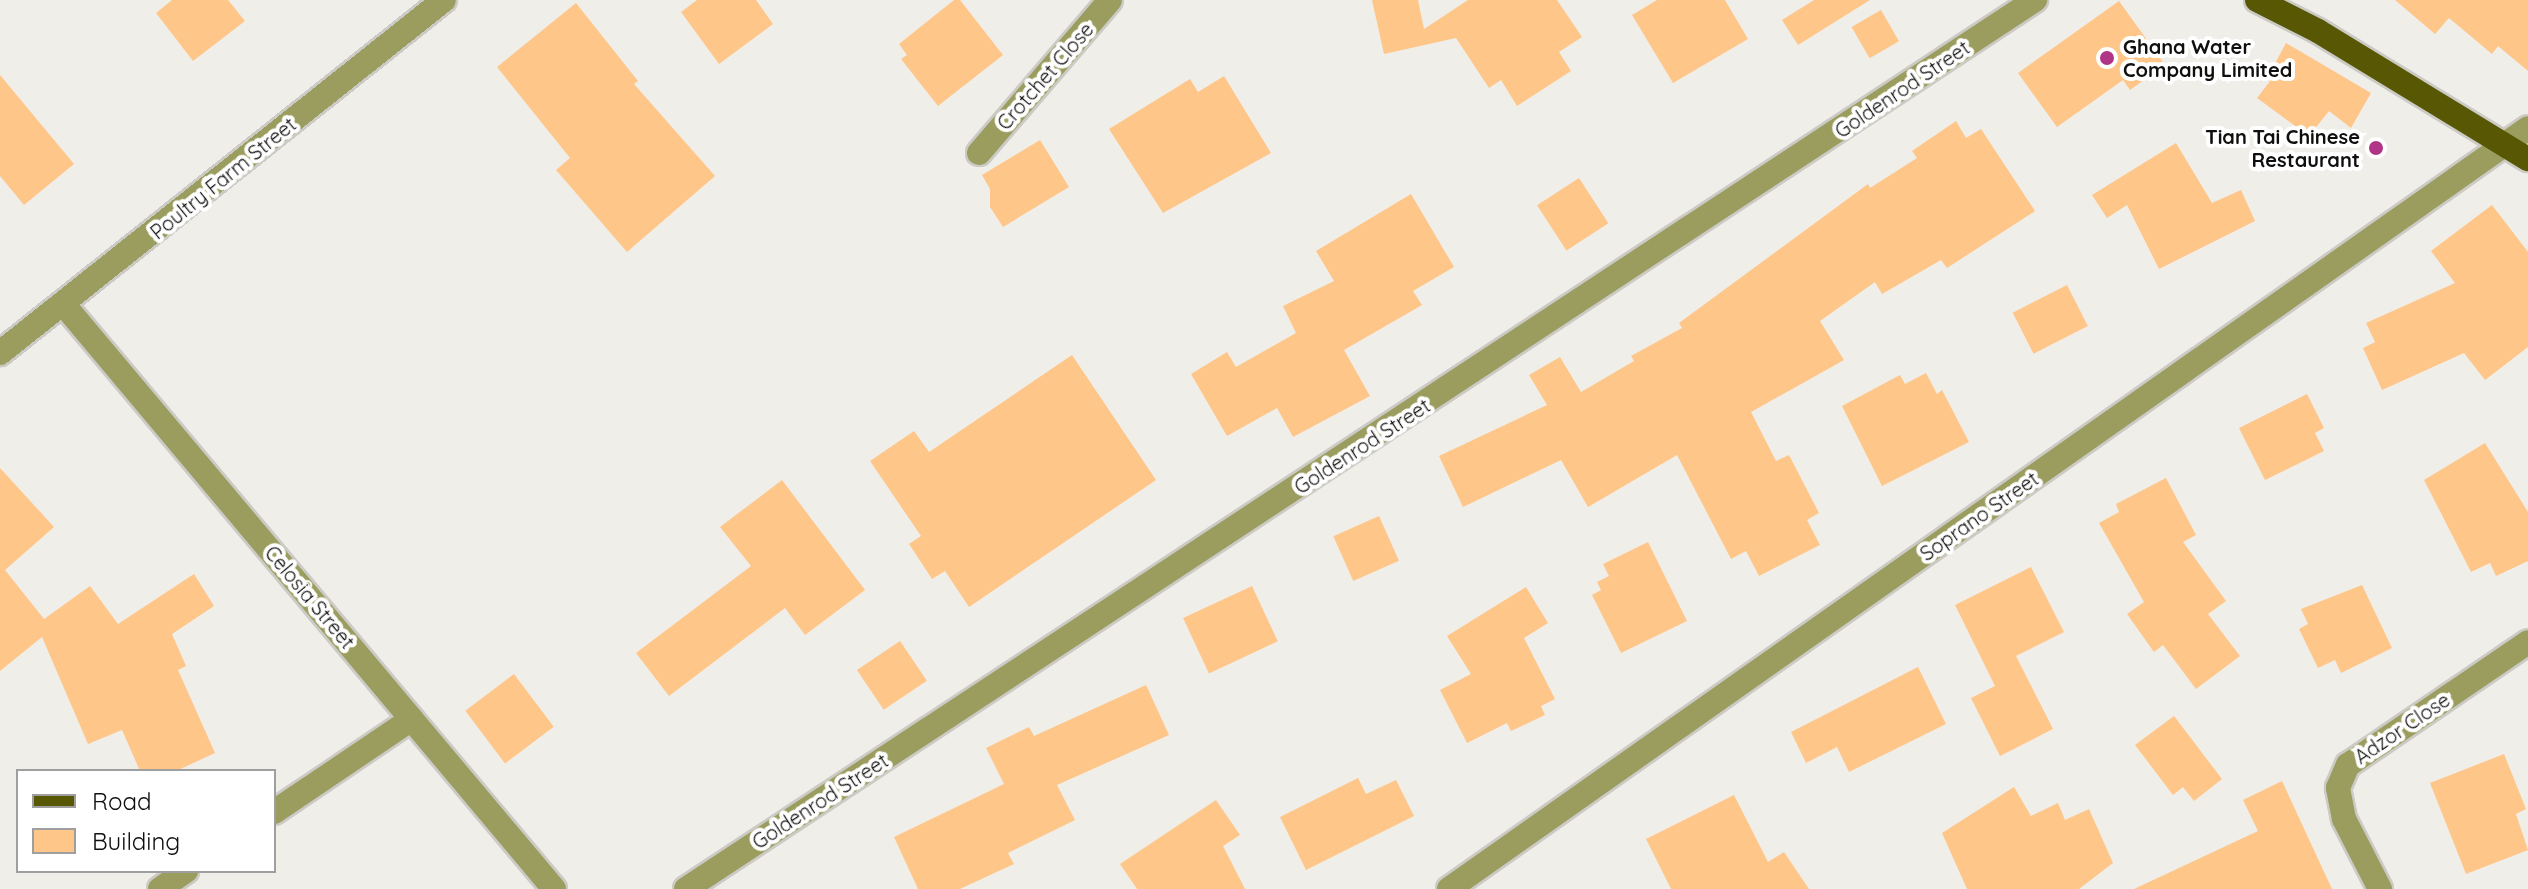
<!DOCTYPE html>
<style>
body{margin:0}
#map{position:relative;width:2528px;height:889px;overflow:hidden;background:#f0eee8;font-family:Quicksand,sans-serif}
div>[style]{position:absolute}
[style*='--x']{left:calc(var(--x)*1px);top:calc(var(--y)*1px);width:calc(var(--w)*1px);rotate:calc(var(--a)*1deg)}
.building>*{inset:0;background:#ffc68a;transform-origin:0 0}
.roads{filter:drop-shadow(2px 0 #cccac5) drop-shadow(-2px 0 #cccac5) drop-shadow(0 2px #cccac5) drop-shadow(0 -2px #cccac5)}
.minor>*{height:24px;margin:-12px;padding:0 12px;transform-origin:12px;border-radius:12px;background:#9b9d5f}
.major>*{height:24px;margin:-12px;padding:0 12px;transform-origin:12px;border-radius:12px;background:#575704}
.dots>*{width:22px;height:22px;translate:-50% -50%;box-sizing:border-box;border:4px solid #fff;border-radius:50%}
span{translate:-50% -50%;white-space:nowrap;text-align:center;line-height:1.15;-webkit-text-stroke:8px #fff;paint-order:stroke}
.poi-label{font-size:20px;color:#100f0e;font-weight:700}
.left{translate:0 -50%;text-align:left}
.right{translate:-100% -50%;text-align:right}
.street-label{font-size:20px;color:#100f0e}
.legend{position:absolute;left:16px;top:769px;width:260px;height:104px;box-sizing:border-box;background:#fff;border:2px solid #9f9f9f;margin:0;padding:10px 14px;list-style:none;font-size:24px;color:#100f0e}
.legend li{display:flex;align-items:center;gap:16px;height:40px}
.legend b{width:40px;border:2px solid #9f9f9f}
</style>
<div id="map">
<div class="building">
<div style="clip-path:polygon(172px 0,228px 0,245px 21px,193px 61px,156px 13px)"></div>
<div style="clip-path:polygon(697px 0,756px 0,773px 24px,719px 64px,681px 12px)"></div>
<div style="clip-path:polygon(954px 0,960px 0,1003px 55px,938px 106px,901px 59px,907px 55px,899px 44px)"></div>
<div style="clip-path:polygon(1372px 0,1418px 0,1424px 29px,1468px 0,1557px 0,1582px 37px,1559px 52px,1571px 71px,1517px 106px,1501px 80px,1489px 88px,1456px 38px,1384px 54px)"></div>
<div style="clip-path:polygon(1657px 0,1725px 0,1748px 39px,1673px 83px,1632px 15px)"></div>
<div style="clip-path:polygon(1814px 0,1870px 0,1798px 45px,1782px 20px)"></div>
<div style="clip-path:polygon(2395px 0,2528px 0,2528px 71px,2498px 46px,2492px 54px,2449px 18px,2435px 34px)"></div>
<div style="clip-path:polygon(2119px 1px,2165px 65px,2130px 90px,2123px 80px,2057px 127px,2018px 73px)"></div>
<div style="clip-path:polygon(576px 3px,638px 81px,634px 84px,715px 176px,627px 252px,556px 170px,570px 158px,497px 67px)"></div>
<div style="left:1881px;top:10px;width:36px;height:34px;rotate:60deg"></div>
<div style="clip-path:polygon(2286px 43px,2371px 93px,2351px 128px,2329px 111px,2309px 136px,2257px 98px,2277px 72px,2272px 69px)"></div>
<div style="clip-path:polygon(0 75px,74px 164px,24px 205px,0 176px)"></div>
<div style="clip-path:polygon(1224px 76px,1271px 153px,1163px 213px,1109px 129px,1190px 79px,1198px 92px)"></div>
<div style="clip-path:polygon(1956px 121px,1966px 138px,1981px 129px,2035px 211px,1947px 268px,1941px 260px,1882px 294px,1875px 282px,1820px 321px,1844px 360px,1751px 412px,1776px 461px,1789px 455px,1819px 513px,1807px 520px,1820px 545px,1759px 576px,1746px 551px,1731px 559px,1677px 455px,1588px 507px,1561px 460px,1463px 507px,1439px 456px,1547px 405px,1529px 375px,1560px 357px,1581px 392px,1634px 361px,1631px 356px,1682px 328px,1679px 323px,1868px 184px,1870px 188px,1917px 158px,1912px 151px)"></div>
<div style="clip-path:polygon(1040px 140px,1069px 187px,1003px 227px,990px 207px,990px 189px,982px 175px)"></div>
<div style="clip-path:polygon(2176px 143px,2212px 203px,2241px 190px,2255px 221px,2159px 269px,2127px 205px,2107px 218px,2092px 195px)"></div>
<div style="left:1579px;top:178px;width:54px;height:50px;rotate:57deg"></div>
<div style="clip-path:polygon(1411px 194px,1454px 267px,1413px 291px,1422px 305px,1344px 350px,1370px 396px,1293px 437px,1277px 408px,1227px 436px,1191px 374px,1227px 352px,1236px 367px,1296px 333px,1283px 306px,1334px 281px,1316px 251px)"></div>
<div style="clip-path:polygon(2492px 205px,2528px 252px,2528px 347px,2485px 380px,2464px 353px,2382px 390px,2363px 348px,2375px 342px,2366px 323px,2455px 283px,2431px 251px)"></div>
<div style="left:2067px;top:285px;width:46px;height:61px;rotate:63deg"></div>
<div style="clip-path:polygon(1072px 355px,1156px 480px,969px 607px,945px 571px,932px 579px,909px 544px,921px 536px,870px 461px,914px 431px,929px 452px)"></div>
<div style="clip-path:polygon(1926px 373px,1937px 394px,1942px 390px,1969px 442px,1882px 486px,1842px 406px,1900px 375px,1905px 384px)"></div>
<div style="clip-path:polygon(2307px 394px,2324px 428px,2315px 433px,2324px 451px,2265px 480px,2239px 428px)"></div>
<div style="clip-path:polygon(2485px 443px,2528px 512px,2528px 561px,2496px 576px,2490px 563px,2471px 572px,2424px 480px)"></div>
<div style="clip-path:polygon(0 468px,54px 527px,5px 570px,44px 619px,90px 586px,118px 624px,194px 574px,214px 606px,172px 634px,186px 666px,178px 670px,215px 753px,176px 771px,140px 771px,122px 730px,88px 744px,42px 637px,0 671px)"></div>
<div style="clip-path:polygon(2166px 478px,2196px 535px,2183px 542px,2226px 601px,2208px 614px,2240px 656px,2196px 689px,2163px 645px,2154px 652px,2127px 614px,2144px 602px,2099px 523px,2119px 512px,2116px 504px)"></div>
<div style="clip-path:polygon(782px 480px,865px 590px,805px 635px,785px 608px,669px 696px,636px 653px,751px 566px,720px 527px)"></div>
<div style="left:1379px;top:516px;width:49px;height:50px;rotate:66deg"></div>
<div style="clip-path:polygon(1648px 542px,1687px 621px,1621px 653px,1592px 595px,1601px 590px,1597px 582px,1609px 576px,1603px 564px)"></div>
<div style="clip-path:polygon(2031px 567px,2064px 632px,2016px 656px,2053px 729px,2000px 756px,1971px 698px,1995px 686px,1955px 605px)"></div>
<div style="clip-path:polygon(2362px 585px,2392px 648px,2341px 673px,2335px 660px,2318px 668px,2299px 629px,2308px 624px,2301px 609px)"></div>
<div style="left:1252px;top:586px;width:61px;height:76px;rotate:65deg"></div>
<div style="clip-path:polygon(1526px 587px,1548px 623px,1524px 638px,1555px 699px,1541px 706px,1545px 715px,1511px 731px,1507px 723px,1467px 743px,1440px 690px,1471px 674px,1447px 636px)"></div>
<div style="left:900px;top:641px;width:48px;height:52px;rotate:56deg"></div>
<div style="clip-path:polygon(1918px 667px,1946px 724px,1849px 772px,1837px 747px,1806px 763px,1791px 732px)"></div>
<div style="left:514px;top:674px;width:66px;height:61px;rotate:53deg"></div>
<div style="clip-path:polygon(1146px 685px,1169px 735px,1057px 785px,1075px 820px,1008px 853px,1014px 864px,960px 889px,918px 889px,894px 837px,1004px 784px,986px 748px,1029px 727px,1034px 736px)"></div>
<div style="clip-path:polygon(2174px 716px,2222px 779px,2194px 801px,2183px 787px,2173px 795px,2135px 745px)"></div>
<div style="clip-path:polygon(2504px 754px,2526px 809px,2516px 814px,2528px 850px,2466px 874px,2430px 783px)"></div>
<div style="clip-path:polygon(1358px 778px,1366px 794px,1396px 780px,1414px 816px,1306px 870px,1280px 817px)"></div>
<div style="clip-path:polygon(2282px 781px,2332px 889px,2134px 889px,2258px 831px,2243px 800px)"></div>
<div style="clip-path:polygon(2014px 787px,2031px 816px,2058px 803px,2065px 820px,2089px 809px,2113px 863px,2079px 889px,1967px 889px,1942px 833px)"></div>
<div style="clip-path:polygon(1734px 795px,1768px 862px,1784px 852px,1809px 889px,1671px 889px,1646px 839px)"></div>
<div style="clip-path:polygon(1216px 800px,1240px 835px,1223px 846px,1245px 889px,1137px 889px,1120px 864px)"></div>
</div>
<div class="roads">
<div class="minor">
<div style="--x:979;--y:153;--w:201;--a:-49.4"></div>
<div style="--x:65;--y:306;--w:761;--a:50.01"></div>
<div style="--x:0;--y:353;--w:567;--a:-38.49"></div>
<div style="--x:274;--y:812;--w:166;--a:-34"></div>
<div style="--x:160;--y:889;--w:32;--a:-35"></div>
<div style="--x:686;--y:889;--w:1616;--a:-33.39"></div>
<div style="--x:1449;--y:889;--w:1320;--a:-35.19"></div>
<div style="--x:2380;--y:889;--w:79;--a:-117.2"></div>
<div style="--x:2344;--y:819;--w:32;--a:-101"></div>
<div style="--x:2338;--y:788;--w:25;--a:-67"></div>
<div style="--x:2348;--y:765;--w:218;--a:-34.3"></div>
</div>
<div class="major">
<div style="--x:2257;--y:0;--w:68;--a:26.9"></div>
<div style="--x:2318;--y:31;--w:246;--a:31.4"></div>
</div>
</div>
<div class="dots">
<div style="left:2107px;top:58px;background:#b03586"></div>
<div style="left:2376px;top:148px;background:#b03586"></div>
</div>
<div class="poi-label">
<span class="left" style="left:2123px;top:58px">Ghana Water<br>Company Limited</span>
<span class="right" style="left:2360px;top:148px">Tian Tai Chinese<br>Restaurant</span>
</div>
<div class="street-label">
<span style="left:1045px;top:76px;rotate:-49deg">Crotchet Close</span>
<span style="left:1902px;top:89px;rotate:-34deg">Goldenrod Street</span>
<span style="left:223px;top:178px;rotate:-39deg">Poultry Farm Street</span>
<span style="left:1362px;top:446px;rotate:-33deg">Goldenrod Street</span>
<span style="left:1979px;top:516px;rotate:-35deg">Soprano Street</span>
<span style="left:310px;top:597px;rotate:50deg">Celosia Street</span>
<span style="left:2402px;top:728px;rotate:-34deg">Adzor Close</span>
<span style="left:820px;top:801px;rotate:-33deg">Goldenrod Street</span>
</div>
<ul class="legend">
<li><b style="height:10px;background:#575704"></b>Road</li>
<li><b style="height:22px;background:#ffc68a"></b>Building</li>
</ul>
</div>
